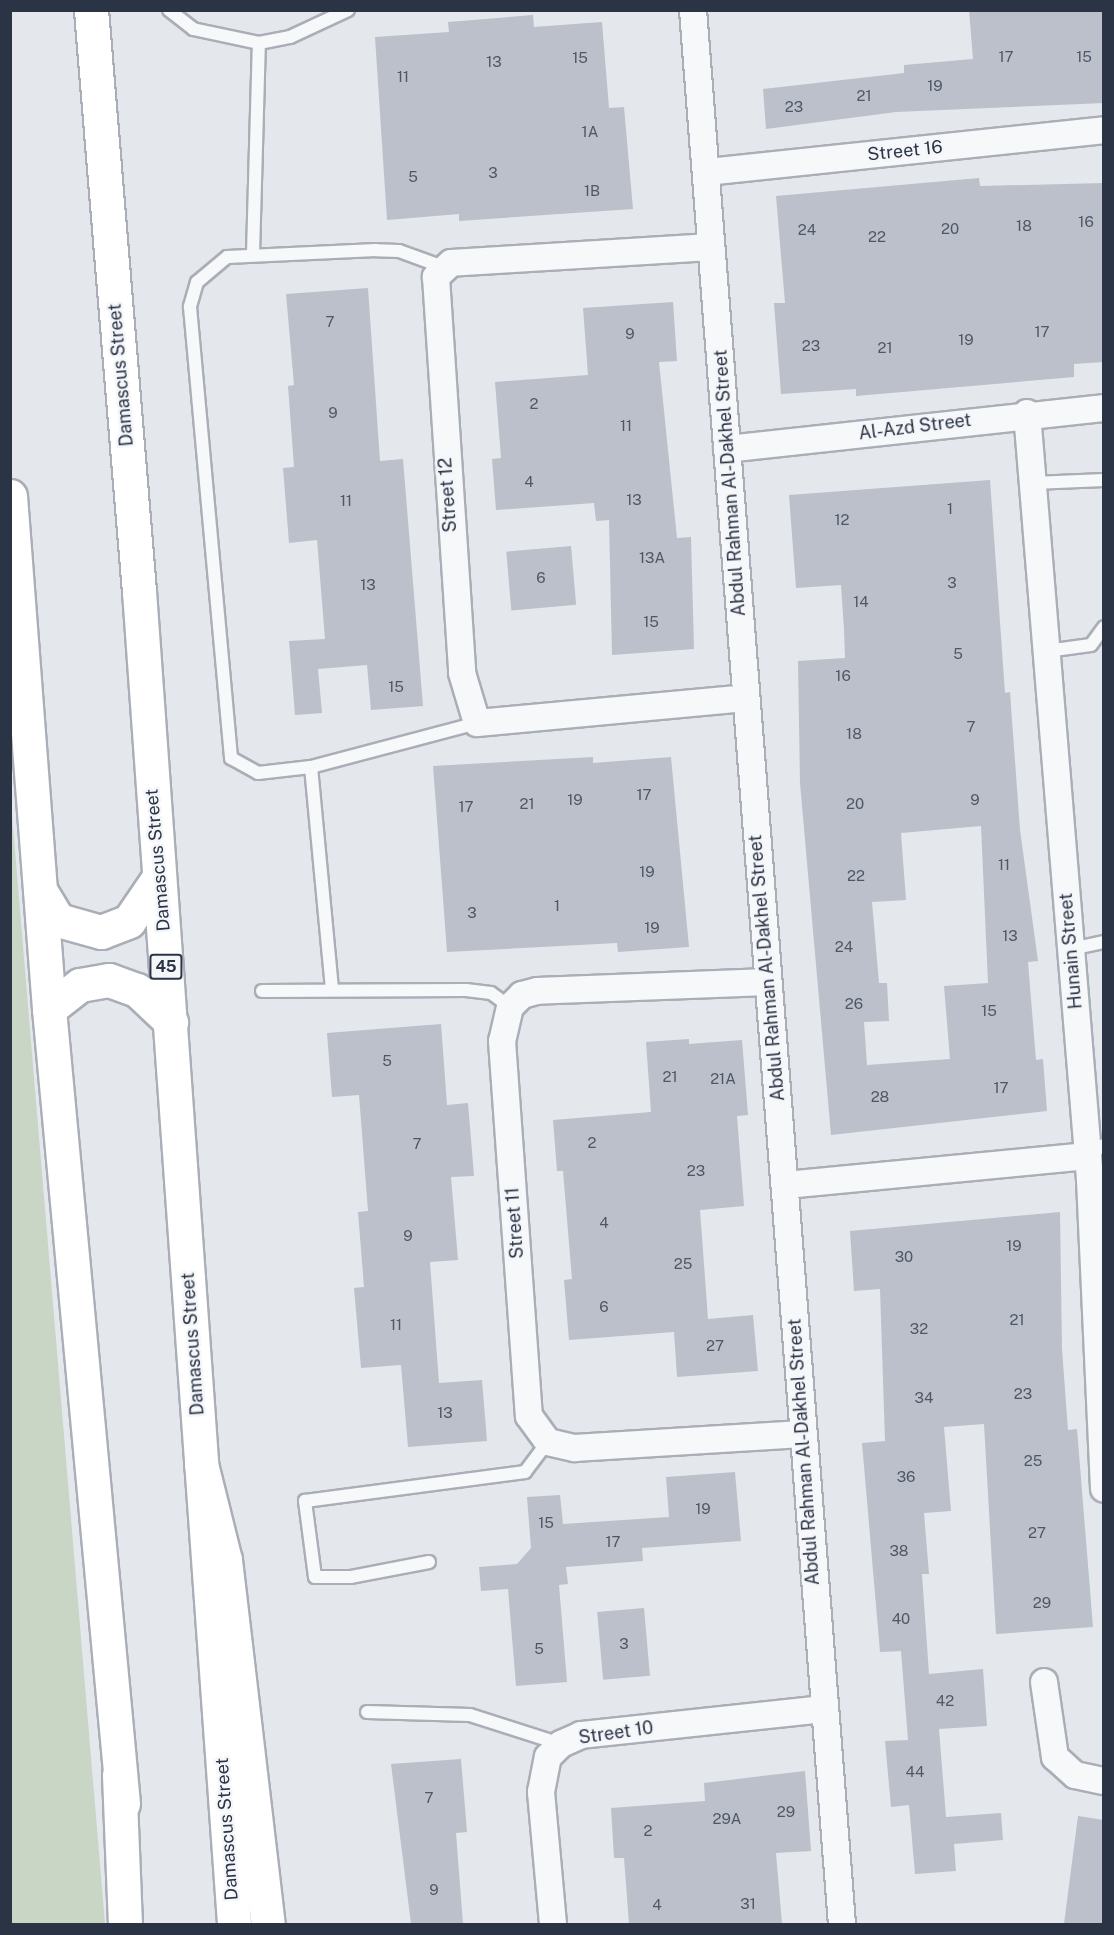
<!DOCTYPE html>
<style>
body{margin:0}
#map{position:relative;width:1114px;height:1935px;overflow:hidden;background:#e4e7ec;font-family:"Public Sans",sans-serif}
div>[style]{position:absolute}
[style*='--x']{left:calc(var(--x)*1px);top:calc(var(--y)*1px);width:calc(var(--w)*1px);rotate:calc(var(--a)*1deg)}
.green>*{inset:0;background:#c9d6c5}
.building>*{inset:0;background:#bbc0ca;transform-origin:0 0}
.roads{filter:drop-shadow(2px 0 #a9aeb7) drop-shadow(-2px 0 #a9aeb7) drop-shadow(0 2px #a9aeb7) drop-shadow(0 -2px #a9aeb7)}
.service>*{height:12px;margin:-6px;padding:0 6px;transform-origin:6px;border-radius:6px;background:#f7f8fa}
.minor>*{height:26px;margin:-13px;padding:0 13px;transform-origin:13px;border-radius:13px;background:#f7f8fa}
.primary>*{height:33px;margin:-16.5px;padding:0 16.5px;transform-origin:16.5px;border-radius:16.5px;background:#fff}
.trunk>*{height:33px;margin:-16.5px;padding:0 16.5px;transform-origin:16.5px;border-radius:16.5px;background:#fff}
span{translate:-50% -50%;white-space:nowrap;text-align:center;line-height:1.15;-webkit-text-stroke:5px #f4f6f9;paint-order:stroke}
.number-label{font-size:15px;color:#4f5766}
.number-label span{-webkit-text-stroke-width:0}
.shield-label span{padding:2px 4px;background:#f4f6f9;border:2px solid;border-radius:4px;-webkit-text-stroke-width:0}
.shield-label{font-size:16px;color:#2b3445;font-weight:700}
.street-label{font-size:18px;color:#2b3445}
.frame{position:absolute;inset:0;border:12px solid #2b3445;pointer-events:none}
</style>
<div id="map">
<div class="green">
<div style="clip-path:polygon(10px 803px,11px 803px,105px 1924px,11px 1924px)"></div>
</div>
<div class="building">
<div style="clip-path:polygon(969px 10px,1104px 10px,1104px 103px,896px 112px,766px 129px,763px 89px,904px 73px,904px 65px,973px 59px)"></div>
<div style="clip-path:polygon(533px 15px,534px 27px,602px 22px,609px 108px,624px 107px,633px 209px,459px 221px,459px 214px,387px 220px,375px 37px,449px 32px,448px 22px)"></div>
<div style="clip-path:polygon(979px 178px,980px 186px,1104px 183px,1104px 362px,1074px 364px,1074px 377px,856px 396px,856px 389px,781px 394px,774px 303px,785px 303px,776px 196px)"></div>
<div style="clip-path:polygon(368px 288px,380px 461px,403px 459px,423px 706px,371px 710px,367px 665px,318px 669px,322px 713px,295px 715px,289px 641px,325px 639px,317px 540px,289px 543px,283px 468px,294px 467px,288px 386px,294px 385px,286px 294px)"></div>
<div style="clip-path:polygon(673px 302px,677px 361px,659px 362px,677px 538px,691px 537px,694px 649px,612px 655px,609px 520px,596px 521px,594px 503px,496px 510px,492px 459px,501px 458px,495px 382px,588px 375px,583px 308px)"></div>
<div style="clip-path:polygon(evenodd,990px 480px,1005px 693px,1010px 692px,1020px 830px,1038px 961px,1028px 962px,1036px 1060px,1043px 1059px,1047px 1111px,831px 1135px,800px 783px,798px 661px,845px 658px,844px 630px,841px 585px,796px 588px,789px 495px,990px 480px,981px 826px,988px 983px,944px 986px,950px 1059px,867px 1065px,864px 1022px,889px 1021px,887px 983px,879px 983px,872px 902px,906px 900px,901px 833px,981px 826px)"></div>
<div style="left:571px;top:546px;width:59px;height:65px;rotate:85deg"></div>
<div style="clip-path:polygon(593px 757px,593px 763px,671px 757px,689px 947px,618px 952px,617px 943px,447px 952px,433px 766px)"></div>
<div style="clip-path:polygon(441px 1024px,447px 1105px,468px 1103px,474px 1176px,451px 1177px,458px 1260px,430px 1262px,439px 1383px,482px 1380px,487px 1441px,408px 1447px,401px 1365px,361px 1368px,354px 1288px,364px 1287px,358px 1212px,368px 1211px,359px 1095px,332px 1097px,327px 1033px)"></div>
<div style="clip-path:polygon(689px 1039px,689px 1044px,742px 1040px,748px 1115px,737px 1116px,744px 1206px,700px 1210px,708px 1319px,753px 1315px,758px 1371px,677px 1377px,674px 1332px,569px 1340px,564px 1280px,572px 1279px,563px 1171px,557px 1171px,553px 1120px,651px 1112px,646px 1042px)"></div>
<div style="clip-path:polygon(1060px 1212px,1062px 1349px,1068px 1430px,1077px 1429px,1093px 1627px,996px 1634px,984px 1424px,944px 1427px,951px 1511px,924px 1513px,929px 1574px,922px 1574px,929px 1674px,983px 1669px,987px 1726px,939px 1729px,946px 1817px,1001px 1813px,1003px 1840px,954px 1844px,956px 1871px,915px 1874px,909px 1805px,891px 1807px,885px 1741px,908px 1740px,901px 1651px,880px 1652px,862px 1443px,885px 1441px,880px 1289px,854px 1291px,850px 1231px)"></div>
<div style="clip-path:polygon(735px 1472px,741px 1541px,642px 1548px,643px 1561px,566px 1567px,568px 1584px,559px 1585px,567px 1682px,516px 1686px,508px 1589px,481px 1591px,479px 1567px,517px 1564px,531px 1548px,527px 1497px,560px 1495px,563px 1524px,669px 1517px,666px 1477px)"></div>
<div style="left:644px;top:1608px;width:68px;height:47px;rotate:85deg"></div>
<div style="clip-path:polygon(461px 1759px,467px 1832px,456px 1833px,463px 1924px,411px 1924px,391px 1764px)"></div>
<div style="clip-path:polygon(805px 1771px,811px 1851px,776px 1853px,782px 1924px,629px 1924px,624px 1858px,614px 1858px,611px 1808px,705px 1801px,704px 1783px)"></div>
<div style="clip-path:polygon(1078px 1816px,1104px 1820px,1104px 1924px,1064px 1924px)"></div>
</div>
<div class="roads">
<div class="service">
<div style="--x:169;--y:10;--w:31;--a:38"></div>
<div style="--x:193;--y:29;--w:67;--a:12"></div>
<div style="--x:259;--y:43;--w:32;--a:-11"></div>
<div style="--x:290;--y:37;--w:64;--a:-25"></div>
<div style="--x:253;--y:254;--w:211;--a:-88.4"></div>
<div style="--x:443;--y:267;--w:47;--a:-160"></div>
<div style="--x:399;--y:251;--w:23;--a:-178"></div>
<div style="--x:376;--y:250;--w:149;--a:177.3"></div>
<div style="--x:227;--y:257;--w:39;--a:140"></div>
<div style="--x:197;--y:282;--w:26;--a:106"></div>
<div style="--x:190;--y:307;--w:453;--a:84.8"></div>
<div style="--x:231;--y:758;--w:31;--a:29"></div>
<div style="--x:258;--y:773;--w:53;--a:-6.5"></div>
<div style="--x:311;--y:767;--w:172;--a:-14.8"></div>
<div style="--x:1033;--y:483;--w:71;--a:-2.4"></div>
<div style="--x:1047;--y:651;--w:44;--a:-7.8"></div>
<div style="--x:1091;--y:645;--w:22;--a:-54"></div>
<div style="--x:311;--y:767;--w:223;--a:84.6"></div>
<div style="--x:1071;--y:949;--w:34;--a:-12"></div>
<div style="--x:262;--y:991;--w:204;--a:-0.3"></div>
<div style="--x:466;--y:990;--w:25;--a:7"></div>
<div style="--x:491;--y:993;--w:24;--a:36"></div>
<div style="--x:1088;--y:1156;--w:19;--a:-35"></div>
<div style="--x:429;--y:1562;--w:79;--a:169.1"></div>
<div style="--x:351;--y:1577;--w:36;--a:180"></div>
<div style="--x:315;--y:1577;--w:77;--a:-97.5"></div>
<div style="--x:305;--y:1501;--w:222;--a:-7.5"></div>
<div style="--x:525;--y:1472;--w:38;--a:-53"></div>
<div style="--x:367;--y:1712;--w:103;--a:1.7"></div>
<div style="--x:470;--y:1715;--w:96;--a:17.7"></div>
</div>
<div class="minor">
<div style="--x:693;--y:10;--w:1920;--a:85.55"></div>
<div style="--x:707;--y:172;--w:399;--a:-6"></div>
<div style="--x:711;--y:247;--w:260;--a:176.5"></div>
<div style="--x:451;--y:263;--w:21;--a:137"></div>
<div style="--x:436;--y:277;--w:397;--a:86.2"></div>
<div style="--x:462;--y:673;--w:52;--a:73.3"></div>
<div style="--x:477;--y:723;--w:270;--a:-5.3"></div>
<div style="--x:1027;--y:413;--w:770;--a:85.3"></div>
<div style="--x:1090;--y:1180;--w:309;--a:87.4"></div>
<div style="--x:727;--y:449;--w:379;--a:-6.2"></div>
<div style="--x:768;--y:982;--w:231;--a:177.8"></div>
<div style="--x:537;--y:991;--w:16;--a:165"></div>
<div style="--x:522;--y:995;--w:17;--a:135"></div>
<div style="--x:510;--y:1007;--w:35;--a:103"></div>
<div style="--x:502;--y:1041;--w:376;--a:85.9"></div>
<div style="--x:529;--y:1416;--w:32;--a:54"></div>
<div style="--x:548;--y:1442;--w:28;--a:13"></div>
<div style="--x:575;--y:1448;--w:227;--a:-3.5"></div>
<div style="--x:786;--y:1185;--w:303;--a:-5.5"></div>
<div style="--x:1044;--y:1682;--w:76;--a:81.7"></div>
<div style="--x:1055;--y:1757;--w:27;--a:42"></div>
<div style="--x:1075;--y:1775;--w:30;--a:12"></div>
<div style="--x:553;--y:1924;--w:133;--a:-95.2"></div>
<div style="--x:541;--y:1792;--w:36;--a:-79"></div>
<div style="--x:548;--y:1757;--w:18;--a:-45"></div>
<div style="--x:561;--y:1744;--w:22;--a:-24"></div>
<div style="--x:581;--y:1735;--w:243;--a:-6.1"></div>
</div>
<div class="primary">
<div style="--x:91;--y:10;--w:583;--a:85.28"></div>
<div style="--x:139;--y:591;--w:1336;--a:85.92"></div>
<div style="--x:10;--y:496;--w:514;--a:85.65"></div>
<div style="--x:49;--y:1009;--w:798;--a:84.68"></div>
<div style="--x:40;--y:890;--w:35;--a:59"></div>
<div style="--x:58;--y:920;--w:45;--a:15.6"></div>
<div style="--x:101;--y:932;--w:30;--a:-21"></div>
<div style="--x:129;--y:921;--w:53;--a:-55.7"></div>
<div style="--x:49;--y:1009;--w:39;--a:-38"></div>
<div style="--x:80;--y:985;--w:29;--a:-10"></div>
<div style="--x:109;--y:980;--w:30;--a:20"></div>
<div style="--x:137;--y:990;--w:47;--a:43.3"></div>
</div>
<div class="trunk">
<div style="--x:201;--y:1464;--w:99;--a:76"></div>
<div style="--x:225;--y:1560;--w:367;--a:83.3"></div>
<div style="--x:119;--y:1775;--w:149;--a:87.7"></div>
</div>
</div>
<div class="number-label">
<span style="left:1006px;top:57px">17</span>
<span style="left:1084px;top:57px">15</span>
<span style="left:580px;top:58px">15</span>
<span style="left:494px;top:62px">13</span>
<span style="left:403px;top:77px">11</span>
<span style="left:935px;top:86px">19</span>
<span style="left:864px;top:96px">21</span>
<span style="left:794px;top:107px">23</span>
<span style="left:590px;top:132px">1A</span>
<span style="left:493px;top:173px">3</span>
<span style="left:413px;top:177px">5</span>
<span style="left:592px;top:191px">1B</span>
<span style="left:1086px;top:222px">16</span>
<span style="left:1024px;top:226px">18</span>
<span style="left:950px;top:229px">20</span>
<span style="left:807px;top:230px">24</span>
<span style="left:877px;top:237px">22</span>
<span style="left:330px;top:322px">7</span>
<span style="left:1042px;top:332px">17</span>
<span style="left:630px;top:334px">9</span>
<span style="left:966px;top:340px">19</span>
<span style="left:811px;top:346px">23</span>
<span style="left:885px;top:348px">21</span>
<span style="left:534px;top:404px">2</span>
<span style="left:333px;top:413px">9</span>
<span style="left:626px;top:426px">11</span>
<span style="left:529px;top:482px">4</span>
<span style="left:634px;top:500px">13</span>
<span style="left:346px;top:501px">11</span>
<span style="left:950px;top:509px">1</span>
<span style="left:842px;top:520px">12</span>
<span style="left:652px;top:558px">13A</span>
<span style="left:541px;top:578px">6</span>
<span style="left:952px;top:583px">3</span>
<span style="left:368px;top:585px">13</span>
<span style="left:861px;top:602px">14</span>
<span style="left:651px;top:622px">15</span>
<span style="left:958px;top:654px">5</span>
<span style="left:843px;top:676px">16</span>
<span style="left:396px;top:687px">15</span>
<span style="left:971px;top:727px">7</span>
<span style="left:854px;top:734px">18</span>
<span style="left:644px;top:795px">17</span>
<span style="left:575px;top:800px">19</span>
<span style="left:975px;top:800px">9</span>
<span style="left:527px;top:804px">21</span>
<span style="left:855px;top:804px">20</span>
<span style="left:466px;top:807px">17</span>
<span style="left:1004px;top:865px">11</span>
<span style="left:647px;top:872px">19</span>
<span style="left:856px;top:876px">22</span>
<span style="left:557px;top:906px">1</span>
<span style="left:472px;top:913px">3</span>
<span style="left:652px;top:928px">19</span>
<span style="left:1010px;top:936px">13</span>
<span style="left:844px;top:947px">24</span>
<span style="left:854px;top:1004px">26</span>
<span style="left:989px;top:1011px">15</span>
<span style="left:387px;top:1061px">5</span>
<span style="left:670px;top:1077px">21</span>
<span style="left:723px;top:1079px">21A</span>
<span style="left:1001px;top:1088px">17</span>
<span style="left:880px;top:1097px">28</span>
<span style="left:592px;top:1143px">2</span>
<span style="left:417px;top:1144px">7</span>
<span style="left:696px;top:1171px">23</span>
<span style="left:604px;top:1223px">4</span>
<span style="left:408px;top:1236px">9</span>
<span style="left:1014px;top:1246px">19</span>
<span style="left:904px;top:1257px">30</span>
<span style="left:683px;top:1264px">25</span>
<span style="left:604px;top:1307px">6</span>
<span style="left:1017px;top:1320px">21</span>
<span style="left:396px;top:1325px">11</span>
<span style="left:919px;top:1329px">32</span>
<span style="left:715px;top:1346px">27</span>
<span style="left:1023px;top:1394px">23</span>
<span style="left:924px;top:1398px">34</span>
<span style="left:445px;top:1413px">13</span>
<span style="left:1033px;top:1461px">25</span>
<span style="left:906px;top:1477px">36</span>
<span style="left:703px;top:1509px">19</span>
<span style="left:546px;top:1523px">15</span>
<span style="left:1037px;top:1533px">27</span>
<span style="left:613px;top:1542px">17</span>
<span style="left:899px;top:1551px">38</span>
<span style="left:1042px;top:1603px">29</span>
<span style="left:901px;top:1619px">40</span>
<span style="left:624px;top:1644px">3</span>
<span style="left:539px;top:1649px">5</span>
<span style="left:945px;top:1701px">42</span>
<span style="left:915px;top:1772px">44</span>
<span style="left:429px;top:1798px">7</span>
<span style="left:786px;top:1812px">29</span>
<span style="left:727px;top:1819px">29A</span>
<span style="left:648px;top:1831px">2</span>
<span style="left:434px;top:1890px">9</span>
<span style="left:748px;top:1904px">31</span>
<span style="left:657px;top:1905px">4</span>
</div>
<div class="shield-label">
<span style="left:166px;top:967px">45</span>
</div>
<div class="street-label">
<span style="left:905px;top:151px;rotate:-6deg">Street 16</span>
<span style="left:121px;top:375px;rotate:-95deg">Damascus Street</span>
<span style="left:915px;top:427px;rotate:-7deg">Al-Azd Street</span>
<span style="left:730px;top:483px;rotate:-94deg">Abdul Rahman Al-Dakhel Street</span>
<span style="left:448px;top:495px;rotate:-94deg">Street 12</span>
<span style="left:158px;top:860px;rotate:-95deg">Damascus Street</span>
<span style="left:1071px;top:951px;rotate:-95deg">Hunain Street</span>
<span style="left:767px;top:968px;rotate:-95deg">Abdul Rahman Al-Dakhel Street</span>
<span style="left:515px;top:1223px;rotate:-94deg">Street 11</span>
<span style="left:193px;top:1344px;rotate:-94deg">Damascus Street</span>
<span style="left:804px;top:1452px;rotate:-94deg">Abdul Rahman Al-Dakhel Street</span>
<span style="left:616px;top:1733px;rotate:-8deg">Street 10</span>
<span style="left:227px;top:1829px;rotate:-94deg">Damascus Street</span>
</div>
<div class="frame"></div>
</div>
